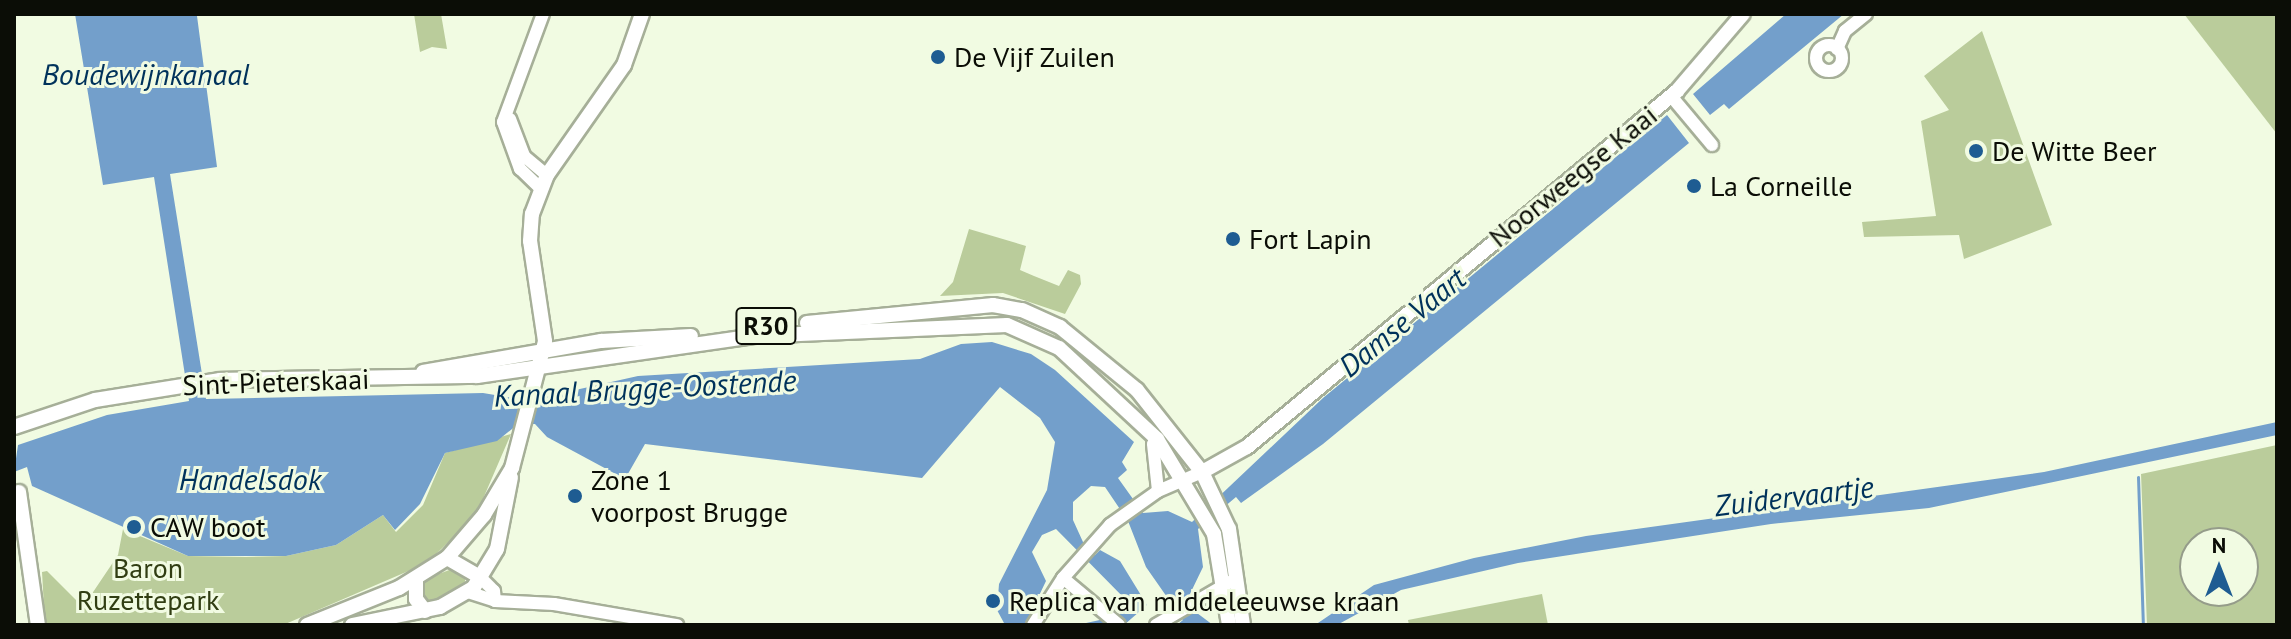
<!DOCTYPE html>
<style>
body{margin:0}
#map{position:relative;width:2291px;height:639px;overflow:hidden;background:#f1fbe2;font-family:"PT Sans",sans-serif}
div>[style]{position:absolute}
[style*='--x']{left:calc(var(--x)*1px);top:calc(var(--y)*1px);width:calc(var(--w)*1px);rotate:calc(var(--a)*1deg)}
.green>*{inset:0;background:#bacc9b}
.water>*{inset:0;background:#739fcb}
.stream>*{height:3px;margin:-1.5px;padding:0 1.5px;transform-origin:1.5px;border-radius:1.5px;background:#739fcb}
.roads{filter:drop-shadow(2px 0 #a6af98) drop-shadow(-2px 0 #a6af98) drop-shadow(0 2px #a6af98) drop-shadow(0 -2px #a6af98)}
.tertiary>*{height:12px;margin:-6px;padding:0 6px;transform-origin:6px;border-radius:6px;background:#fff}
.tertiary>.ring{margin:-6px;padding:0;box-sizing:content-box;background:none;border:12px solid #fff;border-radius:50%}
.secondary>*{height:14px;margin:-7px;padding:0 7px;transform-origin:7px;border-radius:7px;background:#fff}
.primary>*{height:14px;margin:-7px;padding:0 7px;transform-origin:7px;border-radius:7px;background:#fff}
.dots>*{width:22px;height:22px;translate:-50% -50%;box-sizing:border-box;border:4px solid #f1fbe2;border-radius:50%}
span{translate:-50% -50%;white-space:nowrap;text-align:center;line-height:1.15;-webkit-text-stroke:6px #f1fbe2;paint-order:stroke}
.shield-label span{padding:2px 6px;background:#f1fbe2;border:2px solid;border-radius:6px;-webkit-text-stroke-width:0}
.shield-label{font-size:26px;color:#0b0d06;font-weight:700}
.poi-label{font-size:28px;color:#0b0d06}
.left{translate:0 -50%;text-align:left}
.street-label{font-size:28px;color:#0b0d06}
.park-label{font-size:28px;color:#313e13}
.water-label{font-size:30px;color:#00325b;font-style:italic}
.frame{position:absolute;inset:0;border:16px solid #0b0d06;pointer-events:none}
.north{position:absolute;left:2179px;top:527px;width:80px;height:80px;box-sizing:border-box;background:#f1fbe2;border:2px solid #959c8a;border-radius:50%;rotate:0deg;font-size:22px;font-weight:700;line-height:32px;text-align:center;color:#0b0d06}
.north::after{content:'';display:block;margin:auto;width:28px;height:36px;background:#1e5c92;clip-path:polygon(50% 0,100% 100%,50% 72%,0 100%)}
</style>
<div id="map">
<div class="green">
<div style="clip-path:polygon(414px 14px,441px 14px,447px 49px,432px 47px,420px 52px)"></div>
<div style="clip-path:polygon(2184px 14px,2277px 14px,2277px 134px)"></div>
<div style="clip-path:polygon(1982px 31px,2052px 225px,1964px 259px,1959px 235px,1864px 237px,1862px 222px,1936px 216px,1921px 121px,1949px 110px,1924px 76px)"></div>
<div style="clip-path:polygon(969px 229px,1026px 246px,1020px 270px,1034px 276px,1059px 286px,1068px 270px,1080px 275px,1081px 284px,1065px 314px,1003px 293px,940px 296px,953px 282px)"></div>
<div style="clip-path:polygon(511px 434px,476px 515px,427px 563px,283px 625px,45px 625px,42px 572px,47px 571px,83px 607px,118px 555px,123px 529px,188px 556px,246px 557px,286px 556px,336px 545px,383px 515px,396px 532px,423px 505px,445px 453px)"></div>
<div style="clip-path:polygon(evenodd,2277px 445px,2277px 625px,2147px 625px,2141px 474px,2277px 445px,2195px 543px,2243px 543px,2243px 591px,2195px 591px,2195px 543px)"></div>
<div style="clip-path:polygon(452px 569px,466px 576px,464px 586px,436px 602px,424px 599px,422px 584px,428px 578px)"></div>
<div style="clip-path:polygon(1542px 594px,1548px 625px,1409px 625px,1408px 620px)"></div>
</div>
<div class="water">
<div style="clip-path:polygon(75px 14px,197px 16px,217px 167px,170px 174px,206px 399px,483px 393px,513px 398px,522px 408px,538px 408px,544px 397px,638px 376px,920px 359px,961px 344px,992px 342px,1031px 354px,1055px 370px,1134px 442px,1122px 462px,1127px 470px,1118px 478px,1143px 513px,1168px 511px,1192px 522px,1323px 398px,1667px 115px,1689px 143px,1323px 444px,1241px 503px,1236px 497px,1198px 529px,1203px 567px,1189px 596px,1197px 613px,1213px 625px,1177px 625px,1183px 620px,1146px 567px,1128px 521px,1105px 487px,1091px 486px,1073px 502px,1073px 520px,1083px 542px,1095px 555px,1100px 550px,1120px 561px,1147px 605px,1124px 625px,1077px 625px,1118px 616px,1130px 604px,1056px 529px,1042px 535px,1032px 552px,1046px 581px,1025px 625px,1013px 625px,1004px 623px,997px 610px,999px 584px,1047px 490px,1055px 442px,1040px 418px,1000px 387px,922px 478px,645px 444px,625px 479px,547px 437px,535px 424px,517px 425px,497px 441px,445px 453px,420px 504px,395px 530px,383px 515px,336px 545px,286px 556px,188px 556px,32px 486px,27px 467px,14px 472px,18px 445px,107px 415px,189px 401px,154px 177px,103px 185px)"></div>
<div style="clip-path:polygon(1786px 14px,1844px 14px,1729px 109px,1724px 104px,1710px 115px,1693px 94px)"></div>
<div style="clip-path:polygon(2277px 422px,2277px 435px,1929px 508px,1771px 524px,1518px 563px,1401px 590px,1337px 625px,1315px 625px,1374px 585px,1474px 558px,1586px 536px,2044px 472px)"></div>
</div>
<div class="stream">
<div style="--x:2138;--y:477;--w:148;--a:88.1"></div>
</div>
<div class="roads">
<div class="tertiary">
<div class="ring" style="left:1816px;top:45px;width:14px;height:14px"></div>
<div style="--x:1837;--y:49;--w:20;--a:-66"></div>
<div style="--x:1845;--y:31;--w:27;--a:-39"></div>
<div style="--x:1671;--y:96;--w:64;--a:50.1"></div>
<div style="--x:510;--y:119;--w:40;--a:69"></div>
<div style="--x:524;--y:156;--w:30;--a:40"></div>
<div style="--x:540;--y:188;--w:28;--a:-136"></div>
<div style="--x:520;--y:169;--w:50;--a:-109.9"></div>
<div style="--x:503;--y:122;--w:115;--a:-69.7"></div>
<div style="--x:1157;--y:439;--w:6;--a:129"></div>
<div style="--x:1153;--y:444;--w:47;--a:83.9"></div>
<div style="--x:481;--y:578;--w:18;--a:45"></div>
<div style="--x:494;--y:591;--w:10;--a:84"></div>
<div style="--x:1063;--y:578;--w:73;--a:40"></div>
<div style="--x:468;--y:592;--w:28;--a:18"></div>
<div style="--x:495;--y:601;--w:59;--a:2.9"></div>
<div style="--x:554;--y:604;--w:125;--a:9.7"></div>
<div style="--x:1033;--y:625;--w:56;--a:-57.4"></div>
<div style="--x:1063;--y:578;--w:71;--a:-48.4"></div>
<div style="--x:1110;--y:525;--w:59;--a:-35.3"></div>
<div style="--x:1158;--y:491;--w:48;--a:-23.4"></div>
<div style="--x:1156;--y:625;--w:86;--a:-30.2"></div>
</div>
<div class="secondary">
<div style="--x:1202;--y:472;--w:51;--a:-29.1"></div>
<div style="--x:1247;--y:447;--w:558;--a:-39.62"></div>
<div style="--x:1677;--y:91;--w:101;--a:-49.4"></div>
<div style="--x:19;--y:492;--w:134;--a:81.9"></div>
<div style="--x:447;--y:558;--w:39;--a:30"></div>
<div style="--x:416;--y:579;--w:20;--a:90"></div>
<div style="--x:416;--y:599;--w:15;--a:53"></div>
<div style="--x:307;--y:625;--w:99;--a:-21.9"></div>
<div style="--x:399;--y:588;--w:57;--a:-32"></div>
<div style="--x:447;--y:558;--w:57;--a:-49.3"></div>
<div style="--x:484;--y:515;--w:55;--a:-59.2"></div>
<div style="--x:512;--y:468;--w:131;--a:-75.4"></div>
<div style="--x:545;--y:341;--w:101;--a:-98.5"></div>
<div style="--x:530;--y:241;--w:27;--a:-86"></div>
<div style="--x:532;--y:214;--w:42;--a:-69"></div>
<div style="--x:547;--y:175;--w:134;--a:-55"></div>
<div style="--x:624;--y:65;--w:54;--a:-70.6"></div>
<div style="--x:352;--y:625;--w:90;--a:-11.6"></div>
<div style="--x:440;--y:607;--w:39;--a:-30"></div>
<div style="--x:474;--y:587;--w:44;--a:-58.8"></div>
<div style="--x:497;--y:549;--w:73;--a:-79"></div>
</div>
<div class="primary">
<div style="--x:807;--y:323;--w:187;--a:-5.5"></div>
<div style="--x:993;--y:305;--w:29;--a:10"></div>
<div style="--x:1022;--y:310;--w:42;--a:24.1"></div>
<div style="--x:1060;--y:327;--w:99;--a:39.3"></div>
<div style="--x:1137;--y:390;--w:105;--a:51.6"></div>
<div style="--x:1202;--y:472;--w:63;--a:64.7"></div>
<div style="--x:1229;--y:529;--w:97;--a:81.7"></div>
<div style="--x:423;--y:372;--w:181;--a:-9.9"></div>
<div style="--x:601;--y:341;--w:90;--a:-3.2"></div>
<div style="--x:14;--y:427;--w:85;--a:-18.4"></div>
<div style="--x:95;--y:400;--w:127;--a:-9.1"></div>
<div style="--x:220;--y:380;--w:257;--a:-0.9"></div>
<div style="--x:477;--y:376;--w:280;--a:-8.2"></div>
<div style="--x:754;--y:336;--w:253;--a:-2.5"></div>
<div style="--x:1007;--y:325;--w:57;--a:23.9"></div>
<div style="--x:1059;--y:348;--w:134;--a:42.9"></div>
<div style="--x:1157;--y:439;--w:111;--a:59"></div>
<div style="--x:1214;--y:534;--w:92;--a:80.6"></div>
</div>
</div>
<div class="dots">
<div style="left:938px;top:57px;background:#1e5c92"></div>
<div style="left:1976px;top:151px;background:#1e5c92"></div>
<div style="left:1694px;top:186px;background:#1e5c92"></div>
<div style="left:1233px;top:239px;background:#1e5c92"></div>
<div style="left:575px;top:496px;background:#1e5c92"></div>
<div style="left:134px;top:527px;background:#1e5c92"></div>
<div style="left:993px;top:601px;background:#1e5c92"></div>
</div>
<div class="shield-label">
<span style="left:766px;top:326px">R30</span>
</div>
<div class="poi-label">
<span class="left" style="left:954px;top:57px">De Vijf Zuilen</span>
<span class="left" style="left:1992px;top:151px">De Witte Beer</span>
<span class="left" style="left:1710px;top:186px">La Corneille</span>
<span class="left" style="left:1249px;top:239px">Fort Lapin</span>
<span class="left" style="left:591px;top:496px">Zone 1<br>voorpost Brugge</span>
<span class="left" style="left:150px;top:527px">CAW boot</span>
<span class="left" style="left:1009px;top:601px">Replica van middeleeuwse kraan</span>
</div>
<div class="street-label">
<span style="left:1573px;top:176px;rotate:-39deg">Noorweegse Kaai</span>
<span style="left:276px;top:382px;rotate:-2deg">Sint-Pieterskaai</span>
</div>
<div class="park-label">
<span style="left:148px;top:584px">Baron<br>Ruzettepark</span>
</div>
<div class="water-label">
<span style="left:146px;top:74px">Boudewijnkanaal</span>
<span style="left:1402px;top:322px;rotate:-39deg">Damse Vaart</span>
<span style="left:645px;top:388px;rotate:-3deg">Kanaal Brugge-Oostende</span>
<span style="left:250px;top:479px">Handelsdok</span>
<span style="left:1794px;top:496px;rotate:-7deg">Zuidervaartje</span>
</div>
<div class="frame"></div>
<div class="north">N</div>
</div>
